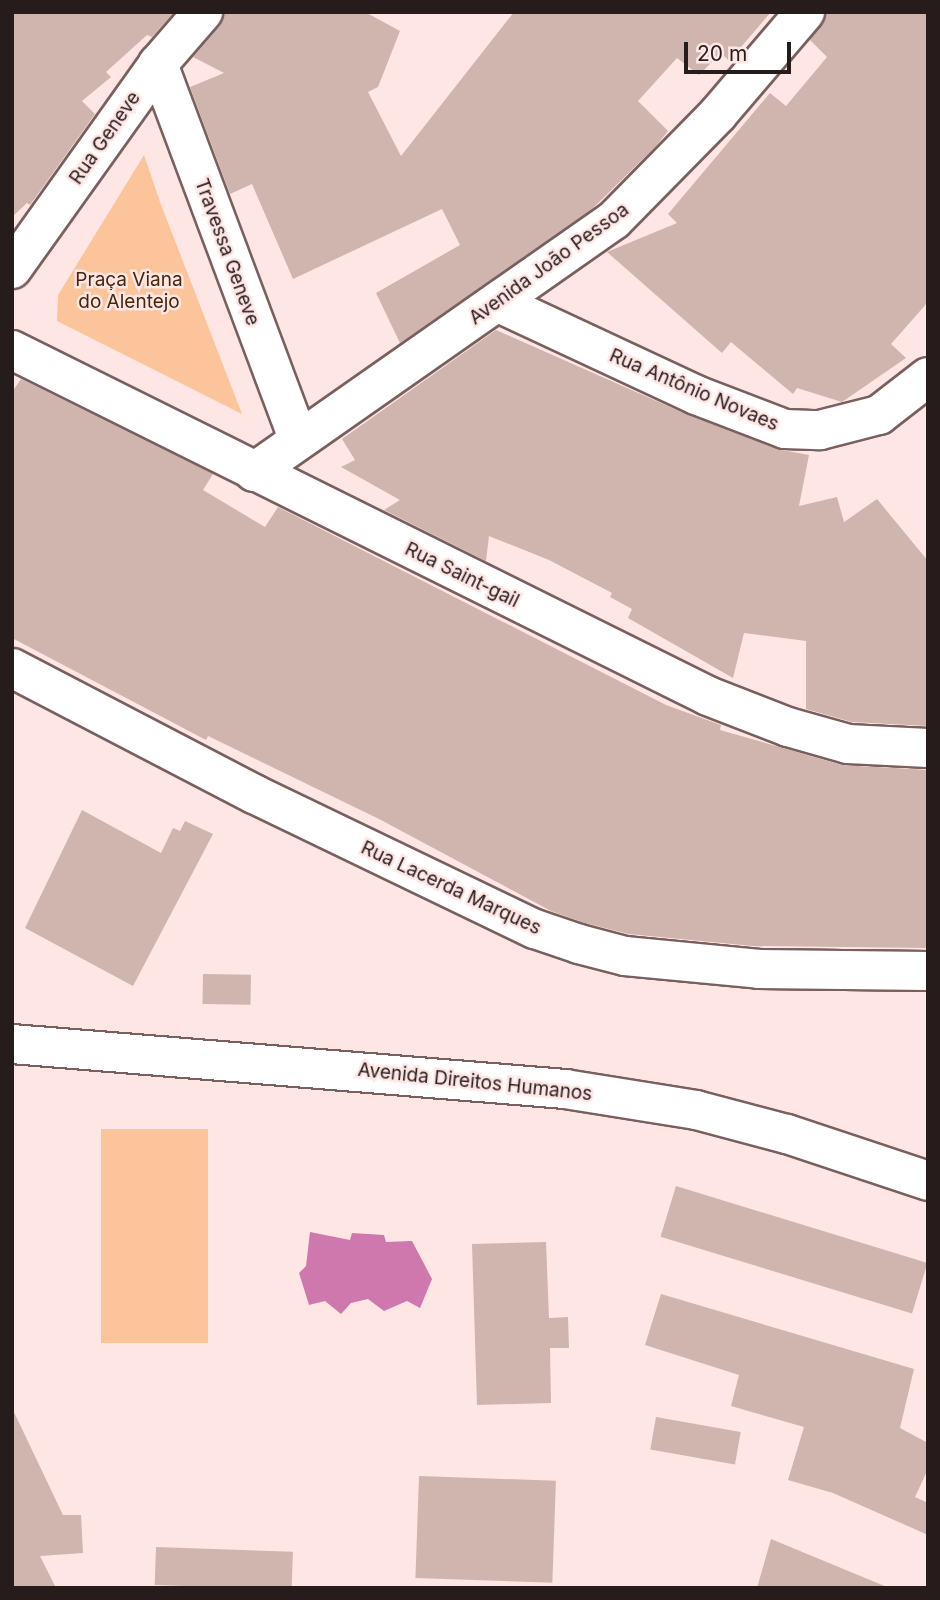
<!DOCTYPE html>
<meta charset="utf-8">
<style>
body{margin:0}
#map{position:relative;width:940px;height:1600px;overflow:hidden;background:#fee6e5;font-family:Inter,sans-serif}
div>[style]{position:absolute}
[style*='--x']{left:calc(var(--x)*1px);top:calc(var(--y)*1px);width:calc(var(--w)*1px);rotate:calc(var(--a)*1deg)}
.green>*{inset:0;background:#fbc49a;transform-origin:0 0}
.water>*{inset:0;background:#ce78ad}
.building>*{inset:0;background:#cfb5ad;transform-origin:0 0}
.roads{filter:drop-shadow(2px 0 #79605f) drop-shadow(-2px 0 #79605f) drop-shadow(0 2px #79605f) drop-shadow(0 -2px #79605f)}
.minor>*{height:38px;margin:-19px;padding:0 19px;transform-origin:19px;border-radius:19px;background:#fff}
.major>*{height:38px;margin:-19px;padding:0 19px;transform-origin:19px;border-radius:19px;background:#fff}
span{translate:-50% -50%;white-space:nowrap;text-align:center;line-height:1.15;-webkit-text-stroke:5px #fee6e5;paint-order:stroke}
.street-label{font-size:19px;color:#261c1c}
.park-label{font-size:19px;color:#47270c}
.frame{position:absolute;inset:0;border:14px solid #261c1c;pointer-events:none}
.scale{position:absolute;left:684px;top:42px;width:107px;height:32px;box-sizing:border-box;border:4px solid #261c1c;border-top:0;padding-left:9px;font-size:21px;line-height:24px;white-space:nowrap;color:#261c1c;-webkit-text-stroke:5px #fee6e5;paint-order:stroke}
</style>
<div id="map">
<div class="green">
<div style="clip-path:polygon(144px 155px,160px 202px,242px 414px,57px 321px,58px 295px)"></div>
<div style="left:101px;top:1129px;width:107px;height:214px"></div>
</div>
<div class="water">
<div style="clip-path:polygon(310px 1232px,350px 1240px,352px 1233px,384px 1235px,386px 1242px,412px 1241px,432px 1279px,420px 1308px,407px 1301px,384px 1311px,368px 1299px,351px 1303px,341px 1314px,325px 1301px,309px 1305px,299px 1273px,306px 1266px)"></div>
</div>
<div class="building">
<div style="clip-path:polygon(12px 12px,174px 12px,152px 37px,147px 35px,106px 72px,111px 77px,82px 101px,95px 114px,30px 205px,27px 203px,12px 217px)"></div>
<div style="clip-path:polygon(224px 12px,365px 12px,400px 31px,378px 87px,368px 92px,401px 156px,514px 12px,771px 12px,729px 61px,721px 53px,699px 75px,677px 58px,638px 101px,668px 131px,656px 146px,592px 209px,400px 343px,376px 293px,460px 245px,442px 209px,293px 279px,252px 184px,230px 194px,190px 87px,224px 73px,193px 57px,220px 26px)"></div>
<div style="clip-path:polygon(826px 12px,928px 12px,928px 302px,891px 344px,906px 358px,842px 402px,797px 388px,793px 394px,731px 342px,722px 353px,607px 252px,677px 223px,668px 214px,770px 93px,786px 106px,827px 57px,810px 40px)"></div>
<div style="clip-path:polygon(496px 330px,688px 415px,777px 449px,809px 455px,799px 506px,837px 497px,844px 522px,877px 499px,928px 561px,928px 726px,852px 722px,806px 709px,806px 641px,744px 633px,733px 678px,628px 618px,632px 609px,610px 597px,612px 593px,549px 560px,489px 536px,486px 561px,384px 510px,400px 500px,341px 467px,355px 460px,342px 439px)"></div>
<div style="clip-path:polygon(21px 379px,213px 474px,203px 490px,265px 527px,278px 507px,666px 705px,721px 725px,720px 730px,842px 765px,928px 770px,928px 948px,753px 946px,629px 934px,585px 923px,551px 911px,379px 819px,208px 736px,206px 740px,12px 638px,12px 392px)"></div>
<div style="clip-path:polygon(82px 810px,161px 853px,173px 828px,180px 831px,185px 821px,213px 834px,133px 986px,25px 928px)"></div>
<div style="left:203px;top:974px;width:48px;height:30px;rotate:1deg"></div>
<div style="left:676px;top:1186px;width:263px;height:53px;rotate:17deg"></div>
<div style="clip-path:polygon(546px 1242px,549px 1318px,568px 1317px,569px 1348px,550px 1348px,551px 1403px,477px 1405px,472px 1244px)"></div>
<div style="clip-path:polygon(661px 1294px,914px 1369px,900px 1428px,928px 1443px,928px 1469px,915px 1497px,928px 1503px,928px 1535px,833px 1493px,788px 1480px,804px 1427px,731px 1406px,739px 1375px,645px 1345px)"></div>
<div style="clip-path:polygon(12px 1408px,63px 1515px,81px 1515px,83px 1553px,40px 1556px,56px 1588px,12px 1588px)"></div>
<div style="left:656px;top:1417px;width:86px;height:33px;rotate:10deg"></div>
<div style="left:419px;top:1476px;width:137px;height:102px;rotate:2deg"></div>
<div style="clip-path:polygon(771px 1539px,887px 1587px,887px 1588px,757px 1588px)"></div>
<div style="left:156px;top:1547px;width:137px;height:38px;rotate:2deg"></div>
</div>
<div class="roads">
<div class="minor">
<div style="--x:158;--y:64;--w:400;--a:69.5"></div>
<div style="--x:12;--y:269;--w:252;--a:-54.5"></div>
<div style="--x:158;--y:64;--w:69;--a:-49.1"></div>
<div style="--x:499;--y:303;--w:217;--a:25"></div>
<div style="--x:696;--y:395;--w:95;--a:20.9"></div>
<div style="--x:785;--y:429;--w:35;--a:2"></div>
<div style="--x:820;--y:430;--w:61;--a:-14.3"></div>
<div style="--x:879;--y:415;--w:62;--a:-37.8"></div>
<div style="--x:12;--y:350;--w:777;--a:26.43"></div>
<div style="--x:708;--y:696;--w:86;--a:21.2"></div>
<div style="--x:788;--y:727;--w:62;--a:15.8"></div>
<div style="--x:848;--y:744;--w:80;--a:2.9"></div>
<div style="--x:254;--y:472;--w:439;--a:-35"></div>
<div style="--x:614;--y:220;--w:148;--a:-45.5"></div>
<div style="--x:718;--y:114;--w:134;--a:-49.5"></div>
<div style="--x:12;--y:668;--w:273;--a:27.5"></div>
<div style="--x:254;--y:794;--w:312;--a:25.7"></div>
<div style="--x:535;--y:929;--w:46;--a:18.8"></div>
<div style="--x:579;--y:944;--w:48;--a:14.6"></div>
<div style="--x:625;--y:956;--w:135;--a:5.5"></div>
<div style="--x:759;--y:969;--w:169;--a:0.7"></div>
</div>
<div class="major">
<div style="--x:12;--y:1044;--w:555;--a:4.65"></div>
<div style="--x:565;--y:1089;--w:133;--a:9.1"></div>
<div style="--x:696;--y:1110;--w:94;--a:14.8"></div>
<div style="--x:787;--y:1134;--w:149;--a:18.4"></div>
</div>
</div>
<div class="street-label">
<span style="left:105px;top:138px;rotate:-55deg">Rua Geneve</span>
<span style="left:227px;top:252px;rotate:70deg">Travessa Geneve</span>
<span style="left:549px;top:264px;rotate:-36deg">Avenida João Pessoa</span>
<span style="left:694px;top:390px;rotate:23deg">Rua Antônio Novaes</span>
<span style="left:462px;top:575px;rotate:26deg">Rua Saint-gail</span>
<span style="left:451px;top:888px;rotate:25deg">Rua Lacerda Marques</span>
<span style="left:475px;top:1082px;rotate:6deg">Avenida Direitos Humanos</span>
</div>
<div class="park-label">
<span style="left:129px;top:291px">Praça Viana<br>do Alentejo</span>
</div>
<div class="frame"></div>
<div class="scale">20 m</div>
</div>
